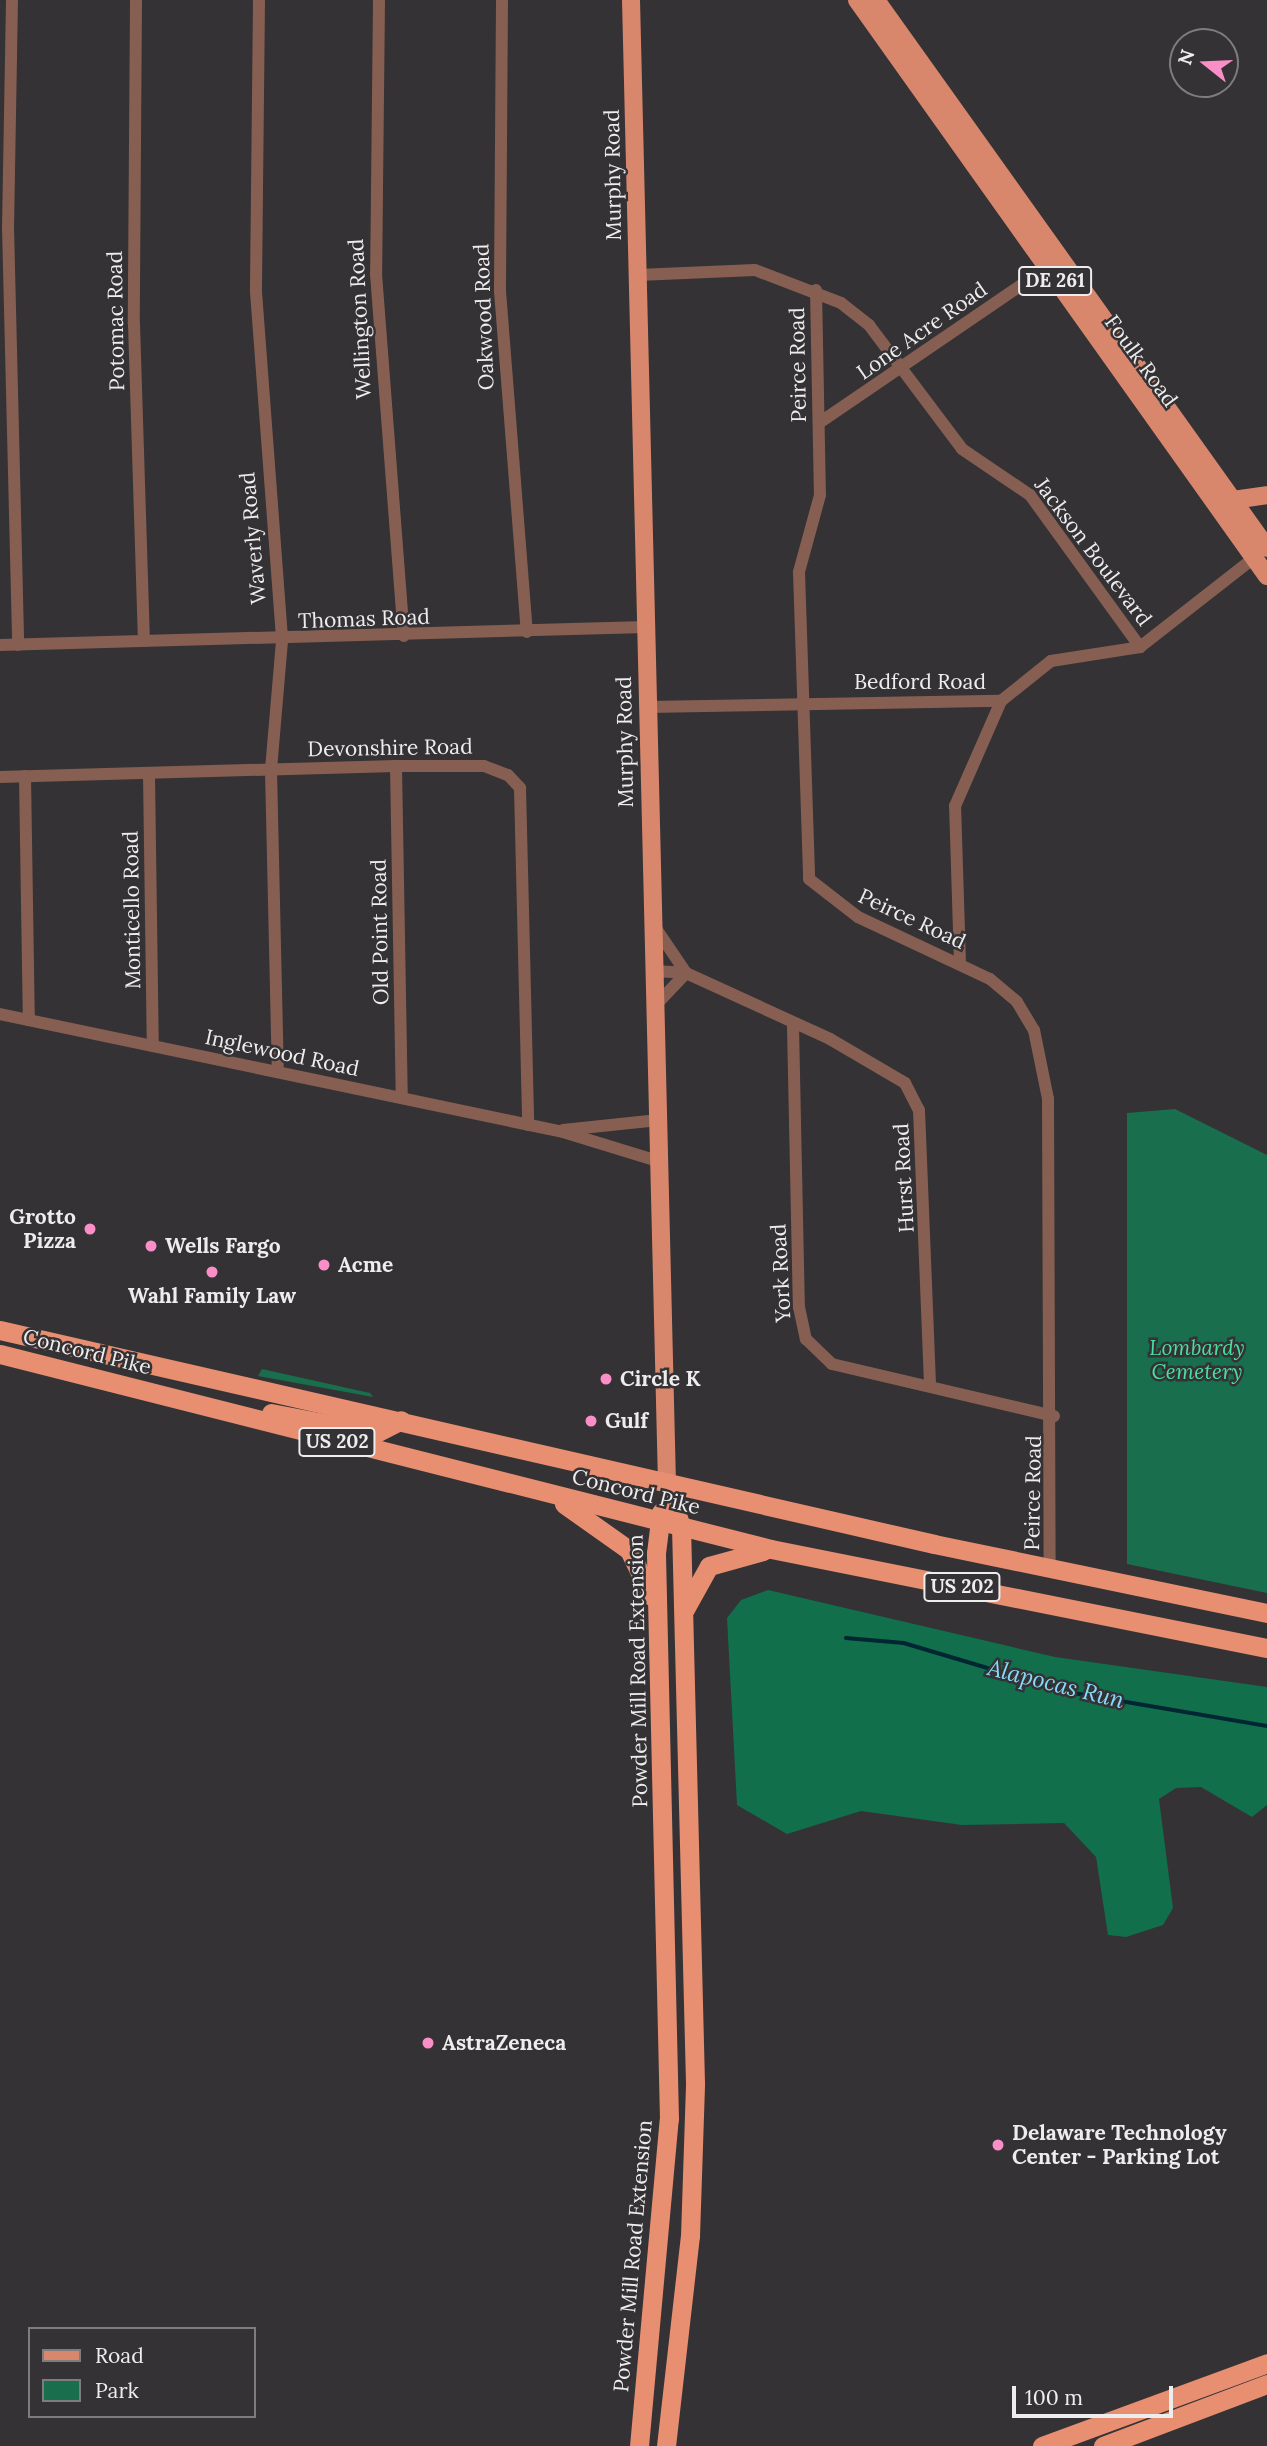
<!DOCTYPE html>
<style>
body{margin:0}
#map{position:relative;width:1267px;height:2446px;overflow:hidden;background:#343234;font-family:Lora,serif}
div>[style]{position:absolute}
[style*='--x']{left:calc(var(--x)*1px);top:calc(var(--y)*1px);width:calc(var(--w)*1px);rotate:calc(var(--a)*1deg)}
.green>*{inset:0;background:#196e4d}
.forest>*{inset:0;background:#116f4c}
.stream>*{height:3.5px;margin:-1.75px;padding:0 1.75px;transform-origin:1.75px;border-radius:1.75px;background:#002633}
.minor>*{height:12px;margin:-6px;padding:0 6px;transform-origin:6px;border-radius:6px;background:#865f52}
.primary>*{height:18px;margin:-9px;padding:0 9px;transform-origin:9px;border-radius:9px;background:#d8876d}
.trunk>*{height:19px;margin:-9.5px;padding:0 9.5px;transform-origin:9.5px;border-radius:9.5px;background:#e88f72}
.dots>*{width:19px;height:19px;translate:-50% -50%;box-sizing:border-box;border:4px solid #343234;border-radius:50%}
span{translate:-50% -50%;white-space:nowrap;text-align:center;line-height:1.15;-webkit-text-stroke:5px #343234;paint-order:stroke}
.shield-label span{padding:2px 5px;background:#343234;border:2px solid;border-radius:5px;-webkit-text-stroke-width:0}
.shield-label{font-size:19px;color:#eeedee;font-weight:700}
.street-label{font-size:21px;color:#eeedee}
.poi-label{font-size:21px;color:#eeedee;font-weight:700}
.right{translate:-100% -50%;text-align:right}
.left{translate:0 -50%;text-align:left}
.park-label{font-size:21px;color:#48dfa1;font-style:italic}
.water-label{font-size:23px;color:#86d9f9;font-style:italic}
.legend{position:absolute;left:28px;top:2327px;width:228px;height:91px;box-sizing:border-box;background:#343234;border:2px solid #7e7d7e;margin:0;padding:9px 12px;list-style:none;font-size:21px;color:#eeedee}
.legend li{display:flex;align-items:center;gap:14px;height:35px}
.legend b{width:35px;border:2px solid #7e7d7e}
.north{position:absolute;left:1169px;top:28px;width:70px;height:70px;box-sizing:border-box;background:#343234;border:2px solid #7e7d7e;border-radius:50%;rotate:288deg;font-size:19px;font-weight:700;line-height:28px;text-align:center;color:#eeedee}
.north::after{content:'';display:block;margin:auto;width:24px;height:32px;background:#fa8fc8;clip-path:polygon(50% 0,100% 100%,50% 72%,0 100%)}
.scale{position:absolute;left:1012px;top:2386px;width:161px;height:32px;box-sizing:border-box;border:4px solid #eeedee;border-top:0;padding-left:9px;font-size:21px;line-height:24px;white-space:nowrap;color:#eeedee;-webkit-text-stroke:5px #343234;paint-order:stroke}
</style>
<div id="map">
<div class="green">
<div style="clip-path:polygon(1175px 1109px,1267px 1155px,1267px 1593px,1127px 1564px,1127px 1113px)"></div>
<div style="clip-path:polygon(262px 1369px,370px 1393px,373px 1397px,258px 1376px)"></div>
</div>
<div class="forest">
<div style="clip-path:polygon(768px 1590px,1055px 1657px,1267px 1687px,1267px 1805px,1252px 1817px,1201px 1787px,1176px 1788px,1159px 1799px,1173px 1908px,1163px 1925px,1126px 1937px,1108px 1935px,1096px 1857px,1064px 1823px,962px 1825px,861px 1811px,787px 1834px,737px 1805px,727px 1618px,741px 1600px)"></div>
</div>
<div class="stream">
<div style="--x:846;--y:1638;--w:58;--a:4.9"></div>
<div style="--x:904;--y:1643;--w:171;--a:16.6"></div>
<div style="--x:1068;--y:1692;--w:202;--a:9.7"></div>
</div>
<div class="minor">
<div style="--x:12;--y:0;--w:227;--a:91"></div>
<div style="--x:8;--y:227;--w:418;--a:88.6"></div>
<div style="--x:136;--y:0;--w:324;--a:90.4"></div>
<div style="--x:134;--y:324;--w:317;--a:88.2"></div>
<div style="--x:259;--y:0;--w:292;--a:90.6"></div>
<div style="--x:256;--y:292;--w:350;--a:85.7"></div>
<div style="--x:282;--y:641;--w:129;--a:94.9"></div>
<div style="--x:271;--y:770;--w:302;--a:88.7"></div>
<div style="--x:379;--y:0;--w:274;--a:90.6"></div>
<div style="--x:376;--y:274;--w:363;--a:85.6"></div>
<div style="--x:502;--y:0;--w:291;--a:90.4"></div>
<div style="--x:500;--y:291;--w:342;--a:85.5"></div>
<div style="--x:638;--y:275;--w:117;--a:-2.4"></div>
<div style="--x:755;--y:270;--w:92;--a:21"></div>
<div style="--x:841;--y:303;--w:36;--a:38"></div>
<div style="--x:869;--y:325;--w:155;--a:53.1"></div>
<div style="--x:962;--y:449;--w:82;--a:34.1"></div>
<div style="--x:1030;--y:495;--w:188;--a:54.1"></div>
<div style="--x:816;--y:290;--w:205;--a:88.9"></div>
<div style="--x:820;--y:495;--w:80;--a:105.3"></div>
<div style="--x:799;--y:572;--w:307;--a:88.1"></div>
<div style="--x:809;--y:879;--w:62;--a:37.8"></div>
<div style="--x:858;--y:917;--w:146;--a:25.2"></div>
<div style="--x:990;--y:979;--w:35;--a:40"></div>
<div style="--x:1017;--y:1002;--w:33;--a:59"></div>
<div style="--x:1034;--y:1030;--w:70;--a:78.5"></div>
<div style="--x:1048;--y:1099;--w:469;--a:89.8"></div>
<div style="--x:819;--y:423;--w:273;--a:-34.3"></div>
<div style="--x:0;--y:645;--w:646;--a:-1.6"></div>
<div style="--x:647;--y:707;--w:354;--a:-1"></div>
<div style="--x:1001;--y:701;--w:64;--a:-38.7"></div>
<div style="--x:1051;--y:661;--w:90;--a:-8.9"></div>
<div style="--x:1140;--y:647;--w:151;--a:-38"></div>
<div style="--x:396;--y:766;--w:332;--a:89"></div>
<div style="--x:149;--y:774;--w:272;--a:89.2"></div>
<div style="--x:25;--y:776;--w:244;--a:89.1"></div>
<div style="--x:0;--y:777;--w:396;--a:-1.6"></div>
<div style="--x:396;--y:766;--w:88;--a:0"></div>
<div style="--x:484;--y:766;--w:26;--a:21"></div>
<div style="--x:508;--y:775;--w:18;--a:47"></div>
<div style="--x:520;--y:788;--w:337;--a:88.6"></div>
<div style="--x:653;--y:924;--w:59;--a:56"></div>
<div style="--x:960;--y:963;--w:157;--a:-91.8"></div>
<div style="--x:955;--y:806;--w:115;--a:-66.3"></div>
<div style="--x:653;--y:971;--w:33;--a:3"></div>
<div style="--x:686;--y:973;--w:158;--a:24.6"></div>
<div style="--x:830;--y:1039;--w:87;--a:30.4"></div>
<div style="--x:905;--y:1083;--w:30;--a:63"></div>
<div style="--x:919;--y:1110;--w:275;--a:87.7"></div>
<div style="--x:654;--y:1007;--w:47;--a:-46.7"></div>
<div style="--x:0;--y:1014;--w:575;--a:11.84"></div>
<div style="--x:563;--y:1132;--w:99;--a:17"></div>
<div style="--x:793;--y:1026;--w:281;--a:88.8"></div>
<div style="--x:799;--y:1307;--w:33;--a:78"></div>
<div style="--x:806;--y:1339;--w:36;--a:44"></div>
<div style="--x:832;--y:1364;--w:228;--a:13.2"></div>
<div style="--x:563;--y:1130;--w:96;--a:-6"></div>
</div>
<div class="primary">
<div style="--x:631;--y:0;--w:1483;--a:88.61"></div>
<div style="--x:857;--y:0;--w:707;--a:54.56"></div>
<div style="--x:876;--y:0;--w:673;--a:54.49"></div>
<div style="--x:1233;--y:500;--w:34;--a:-8"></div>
</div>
<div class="trunk">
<div style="--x:0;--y:1330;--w:958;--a:12.9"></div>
<div style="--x:934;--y:1544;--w:340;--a:11.7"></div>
<div style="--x:0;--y:1354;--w:795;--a:14.19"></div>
<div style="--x:771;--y:1549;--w:506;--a:11.29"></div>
<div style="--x:271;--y:1413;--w:107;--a:10.8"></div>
<div style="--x:376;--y:1433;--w:28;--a:-27"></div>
<div style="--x:564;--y:1504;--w:80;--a:35.3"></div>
<div style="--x:629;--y:1550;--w:51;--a:64.4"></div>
<div style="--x:685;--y:1609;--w:49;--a:-60.8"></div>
<div style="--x:709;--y:1566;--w:56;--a:-15.5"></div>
<div style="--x:639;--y:2446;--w:328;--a:-84.8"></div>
<div style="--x:669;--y:2119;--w:566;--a:-91.32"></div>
<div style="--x:656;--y:1553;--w:41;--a:-83"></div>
<div style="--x:666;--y:2446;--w:211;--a:-83.5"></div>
<div style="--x:690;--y:2236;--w:153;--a:-88.1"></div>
<div style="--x:695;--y:2083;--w:556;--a:-91.44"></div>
<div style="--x:681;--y:1527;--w:46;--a:-107.7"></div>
<div style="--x:1042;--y:2446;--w:240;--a:-20.2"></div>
<div style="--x:1103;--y:2446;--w:175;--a:-20.7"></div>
</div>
<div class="dots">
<div style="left:90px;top:1229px;background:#fa8fc8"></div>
<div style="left:151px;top:1246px;background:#fa8fc8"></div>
<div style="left:324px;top:1265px;background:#fa8fc8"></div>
<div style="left:212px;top:1272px;background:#fa8fc8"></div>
<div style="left:606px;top:1379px;background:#fa8fc8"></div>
<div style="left:591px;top:1421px;background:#fa8fc8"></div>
<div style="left:428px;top:2043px;background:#fa8fc8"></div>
<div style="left:998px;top:2145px;background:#fa8fc8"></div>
</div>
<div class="shield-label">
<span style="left:1055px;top:281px">DE 261</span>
<span style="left:337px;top:1442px">US 202</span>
<span style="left:962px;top:1587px">US 202</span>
</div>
<div class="street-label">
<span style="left:613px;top:175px;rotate:-91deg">Murphy Road</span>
<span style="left:484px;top:317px;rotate:-92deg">Oakwood Road</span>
<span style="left:360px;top:319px;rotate:-93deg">Wellington Road</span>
<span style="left:116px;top:321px;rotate:-91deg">Potomac Road</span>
<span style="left:922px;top:331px;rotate:-35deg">Lone Acre Road</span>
<span style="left:1141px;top:361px;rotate:54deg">Foulk Road</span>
<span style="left:798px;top:365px;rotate:-91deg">Peirce Road</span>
<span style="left:253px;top:538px;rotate:-95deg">Waverly Road</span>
<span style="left:1093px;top:552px;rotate:53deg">Jackson Boulevard</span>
<span style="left:364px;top:619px;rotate:-2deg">Thomas Road</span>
<span style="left:920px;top:682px">Bedford Road</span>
<span style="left:625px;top:742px;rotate:-91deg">Murphy Road</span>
<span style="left:390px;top:748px;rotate:-1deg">Devonshire Road</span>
<span style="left:132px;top:910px;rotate:-91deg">Monticello Road</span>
<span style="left:912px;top:919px;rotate:25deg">Peirce Road</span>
<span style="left:380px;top:932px;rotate:-91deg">Old Point Road</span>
<span style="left:282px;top:1053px;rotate:12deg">Inglewood Road</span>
<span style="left:904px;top:1178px;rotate:-93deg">Hurst Road</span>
<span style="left:781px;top:1273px;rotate:-93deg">York Road</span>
<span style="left:87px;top:1352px;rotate:14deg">Concord Pike</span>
<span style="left:636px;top:1492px;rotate:14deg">Concord Pike</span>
<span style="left:1033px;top:1493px;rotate:-89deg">Peirce Road</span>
<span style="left:638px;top:1671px;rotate:-91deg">Powder Mill Road Extension</span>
<span style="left:633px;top:2256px;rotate:-85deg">Powder Mill Road Extension</span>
</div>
<div class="poi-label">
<span class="right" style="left:76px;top:1229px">Grotto<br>Pizza</span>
<span class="left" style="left:165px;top:1246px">Wells Fargo</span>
<span class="left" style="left:338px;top:1265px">Acme</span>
<span style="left:212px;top:1296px">Wahl Family Law</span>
<span class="left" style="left:620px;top:1379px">Circle K</span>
<span class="left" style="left:605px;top:1421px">Gulf</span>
<span class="left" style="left:442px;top:2043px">AstraZeneca</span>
<span class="left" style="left:1012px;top:2145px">Delaware Technology<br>Center - Parking Lot</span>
</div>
<div class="park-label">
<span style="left:1197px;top:1360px">Lombardy<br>Cemetery</span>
</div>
<div class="water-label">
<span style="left:1056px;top:1684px;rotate:14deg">Alapocas Run</span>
</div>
<ul class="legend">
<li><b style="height:9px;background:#d8876d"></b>Road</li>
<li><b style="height:19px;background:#196e4d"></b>Park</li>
</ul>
<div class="north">N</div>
<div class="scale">100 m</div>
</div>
